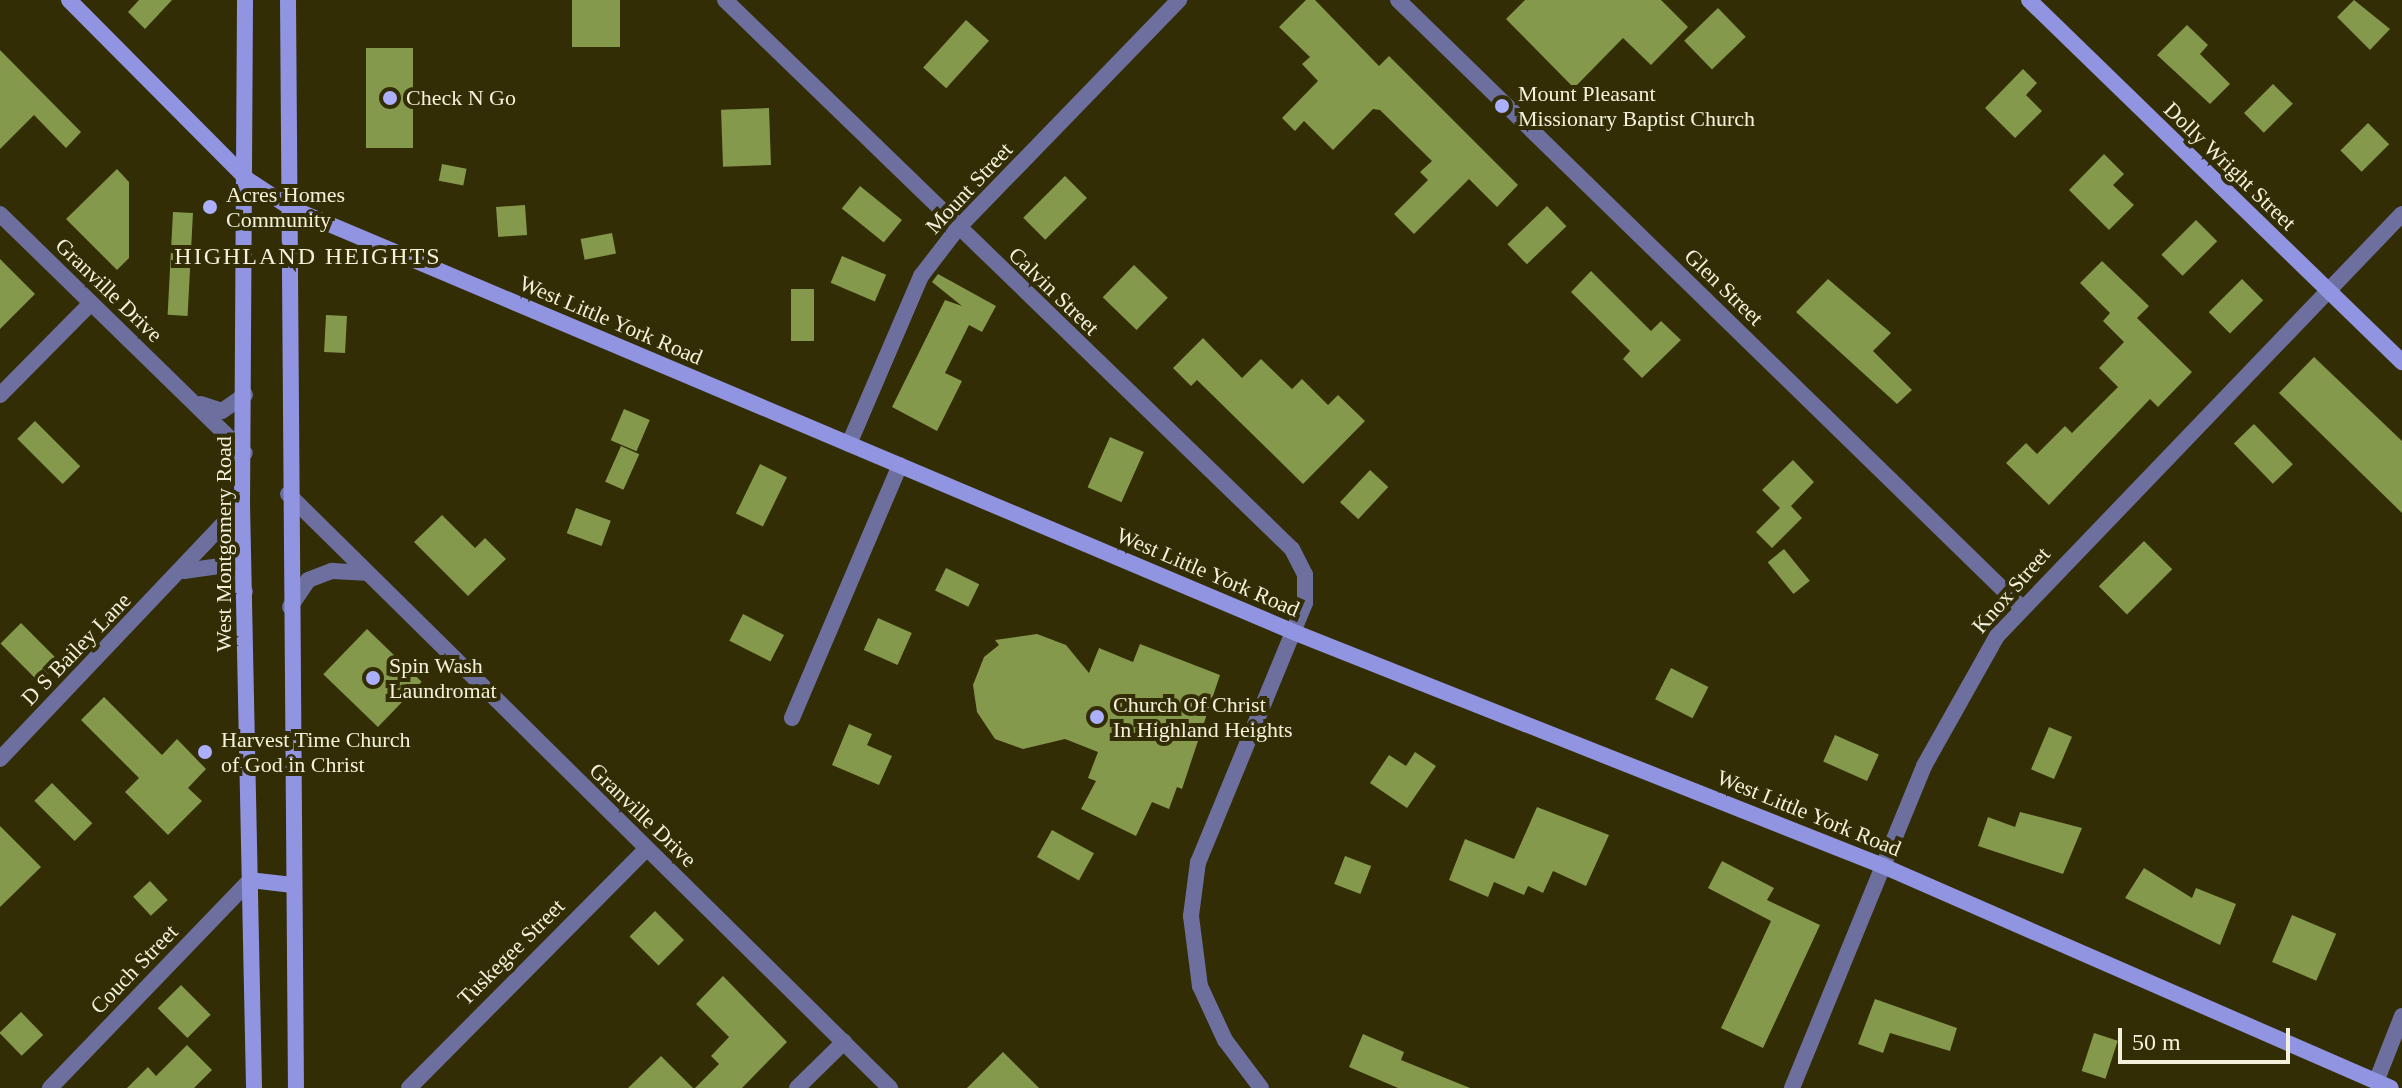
<!DOCTYPE html>
<style>
body{margin:0}
#map{position:relative;width:2402px;height:1088px;overflow:hidden;background:#322d05;font-family:Georgia,serif}
div>[style]{position:absolute}
[style*='--x']{left:calc(var(--x)*1px);top:calc(var(--y)*1px);width:calc(var(--w)*1px);rotate:calc(var(--a)*1deg)}
.building>*{inset:0;background:#84994c;transform-origin:0 0}
.street>*{height:16px;margin:-8px;padding:0 8px;transform-origin:8px;border-radius:8px;background:#6d6f9f}
.secondary>*{height:16px;margin:-8px;padding:0 8px;transform-origin:8px;border-radius:8px;background:#9194e1}
.dots>*{width:22px;height:22px;translate:-50% -50%;box-sizing:border-box;border:4px solid #322d05;border-radius:50%}
span{translate:-50% -50%;white-space:nowrap;text-align:center;line-height:1.15;-webkit-text-stroke:8px #322d05;paint-order:stroke}
.poi-label{font-size:22px;color:#f3f1db}
.left{translate:0 -50%;text-align:left}
.street-label{font-size:22px;color:#f3f1db}
.neighbourhood-label{font-size:24px;color:#f3f1db;letter-spacing:2px}
.scale{position:absolute;left:2118px;top:1028px;width:172px;height:36px;box-sizing:border-box;border:4px solid #f3f1db;border-top:0;padding-left:10px;font-size:24px;line-height:28px;white-space:nowrap;color:#f3f1db;-webkit-text-stroke:6px #322d05;paint-order:stroke}
</style>
<div id="map">
<div class="building">
<div style="clip-path:polygon(139px 0,172px 0,145px 29px,128px 12px)"></div>
<div style="left:572px;top:0;width:48px;height:47px"></div>
<div style="clip-path:polygon(1306px 0,1315px 0,1379px 66px,1389px 56px,1518px 185px,1497px 207px,1469px 179px,1414px 234px,1394px 214px,1428px 180px,1420px 172px,1432px 161px,1380px 110px,1373px 109px,1333px 150px,1304px 121px,1295px 131px,1282px 118px,1318px 81px,1302px 64px,1310px 57px,1279px 27px)"></div>
<div style="clip-path:polygon(1525px 0,1661px 0,1688px 27px,1651px 65px,1623px 38px,1574px 88px,1506px 19px)"></div>
<div style="clip-path:polygon(2354px 0,2390px 29px,2370px 50px,2337px 17px)"></div>
<div style="left:1718px;top:8px;width:40px;height:47px;rotate:46deg"></div>
<div style="left:966px;top:20px;width:31px;height:64px;rotate:42deg"></div>
<div style="clip-path:polygon(2187px 25px,2208px 45px,2200px 54px,2230px 84px,2210px 104px,2157px 55px)"></div>
<div style="left:366px;top:48px;width:47px;height:100px"></div>
<div style="clip-path:polygon(0 50px,81px 132px,66px 148px,34px 115px,0 149px)"></div>
<div style="clip-path:polygon(2023px 69px,2037px 83px,2026px 95px,2042px 111px,2015px 138px,1985px 108px)"></div>
<div style="left:2273px;top:84px;width:28px;height:41px;rotate:45deg"></div>
<div style="left:769px;top:108px;width:57px;height:48px;rotate:88deg"></div>
<div style="left:2368px;top:123px;width:30px;height:39px;rotate:45deg"></div>
<div style="clip-path:polygon(2104px 154px,2124px 174px,2113px 185px,2134px 205px,2109px 230px,2069px 190px)"></div>
<div style="left:442px;top:164px;width:25px;height:17px;rotate:11deg"></div>
<div style="clip-path:polygon(117px 169px,129px 182px,129px 258px,117px 270px,66px 219px)"></div>
<div style="left:1065px;top:176px;width:31px;height:59px;rotate:45deg"></div>
<div style="left:860px;top:186px;width:54px;height:29px;rotate:39deg"></div>
<div style="left:525px;top:205px;width:30px;height:29px;rotate:86deg"></div>
<div style="left:1547px;top:206px;width:28px;height:55px;rotate:46deg"></div>
<div style="left:173px;top:212px;width:20px;height:103px;rotate:3deg"></div>
<div style="left:2196px;top:220px;width:30px;height:49px;rotate:45deg"></div>
<div style="left:612px;top:233px;width:21px;height:32px;rotate:79deg"></div>
<div style="left:842px;top:256px;width:48px;height:29px;rotate:23deg"></div>
<div style="clip-path:polygon(0 259px,35px 294px,0 329px)"></div>
<div style="clip-path:polygon(2102px 261px,2149px 306px,2137px 318px,2192px 372px,2158px 407px,2150px 399px,2049px 505px,2006px 463px,2026px 443px,2037px 454px,2065px 426px,2072px 433px,2118px 387px,2099px 368px,2124px 342px,2103px 321px,2110px 313px,2080px 283px)"></div>
<div style="left:1134px;top:265px;width:47px;height:45px;rotate:44deg"></div>
<div style="clip-path:polygon(1591px 271px,1651px 331px,1661px 321px,1681px 340px,1642px 378px,1623px 359px,1630px 351px,1571px 292px)"></div>
<div style="clip-path:polygon(938px 274px,996px 306px,982px 332px,969px 325px,945px 373px,962px 381px,937px 431px,892px 407px,945px 300px,962px 306px,932px 282px)"></div>
<div style="clip-path:polygon(1828px 279px,1891px 333px,1873px 351px,1912px 390px,1897px 404px,1796px 312px)"></div>
<div style="left:2242px;top:279px;width:30px;height:47px;rotate:45deg"></div>
<div style="left:791px;top:289px;width:23px;height:52px"></div>
<div style="left:326px;top:315px;width:21px;height:37px;rotate:3deg"></div>
<div style="clip-path:polygon(1203px 338px,1242px 378px,1261px 359px,1292px 389px,1302px 379px,1328px 405px,1338px 395px,1365px 421px,1303px 484px,1197px 380px,1191px 386px,1173px 368px)"></div>
<div style="clip-path:polygon(2314px 357px,2402px 441px,2402px 513px,2279px 393px)"></div>
<div style="left:624px;top:409px;width:28px;height:34px;rotate:23deg"></div>
<div style="left:35px;top:421px;width:64px;height:25px;rotate:45deg"></div>
<div style="left:2254px;top:424px;width:56px;height:28px;rotate:46deg"></div>
<div style="left:1110px;top:437px;width:37px;height:55px;rotate:24deg"></div>
<div style="left:621px;top:446px;width:20px;height:39px;rotate:24deg"></div>
<div style="clip-path:polygon(1793px 460px,1814px 482px,1791px 506px,1802px 518px,1772px 548px,1756px 532px,1780px 508px,1762px 490px)"></div>
<div style="left:760px;top:464px;width:30px;height:55px;rotate:26deg"></div>
<div style="left:1370px;top:470px;width:25px;height:44px;rotate:43deg"></div>
<div style="left:576px;top:508px;width:37px;height:27px;rotate:20deg"></div>
<div style="clip-path:polygon(442px 515px,475px 548px,485px 538px,506px 559px,468px 596px,414px 542px)"></div>
<div style="left:2144px;top:541px;width:40px;height:64px;rotate:45deg"></div>
<div style="left:1784px;top:549px;width:41px;height:21px;rotate:51deg"></div>
<div style="left:946px;top:568px;width:37px;height:25px;rotate:26deg"></div>
<div style="left:743px;top:614px;width:46px;height:30px;rotate:27deg"></div>
<div style="left:878px;top:618px;width:37px;height:35px;rotate:24deg"></div>
<div style="left:21px;top:623px;width:55px;height:29px;rotate:45deg"></div>
<div style="left:367px;top:629px;width:76px;height:63px;rotate:44deg"></div>
<div style="clip-path:polygon(1037px 634px,1066px 645px,1089px 673px,1099px 648px,1133px 662px,1140px 644px,1220px 675px,1182px 789px,1177px 787px,1169px 809px,1152px 802px,1136px 836px,1081px 809px,1096px 781px,1088px 778px,1098px 752px,1065px 739px,1023px 749px,995px 739px,977px 712px,973px 685px,984px 657px,999px 645px,995px 640px)"></div>
<div style="left:1671px;top:668px;width:42px;height:35px;rotate:27deg"></div>
<div style="clip-path:polygon(104px 697px,162px 755px,177px 739px,206px 769px,188px 788px,202px 801px,168px 835px,125px 792px,139px 778px,81px 720px)"></div>
<div style="clip-path:polygon(849px 724px,872px 734px,867px 745px,892px 756px,879px 785px,832px 765px)"></div>
<div style="left:2049px;top:727px;width:25px;height:46px;rotate:23deg"></div>
<div style="left:1835px;top:735px;width:48px;height:29px;rotate:24deg"></div>
<div style="clip-path:polygon(1415px 752px,1436px 766px,1407px 808px,1370px 783px,1389px 755px,1406px 766px)"></div>
<div style="left:52px;top:783px;width:57px;height:25px;rotate:45deg"></div>
<div style="clip-path:polygon(1537px 807px,1609px 835px,1586px 886px,1553px 871px,1543px 893px,1528px 886px,1524px 895px,1494px 882px,1488px 897px,1449px 880px,1465px 839px,1514px 859px)"></div>
<div style="clip-path:polygon(2020px 812px,2082px 828px,2063px 874px,1978px 846px,1988px 817px,2015px 827px)"></div>
<div style="clip-path:polygon(0 826px,41px 867px,0 907px)"></div>
<div style="left:1052px;top:830px;width:48px;height:31px;rotate:29deg"></div>
<div style="left:1345px;top:856px;width:28px;height:30px;rotate:21deg"></div>
<div style="clip-path:polygon(1722px 861px,1774px 888px,1767px 900px,1820px 925px,1763px 1048px,1721px 1028px,1771px 921px,1708px 888px)"></div>
<div style="clip-path:polygon(2144px 868px,2192px 898px,2196px 888px,2236px 904px,2220px 945px,2125px 898px)"></div>
<div style="left:150px;top:881px;width:26px;height:23px;rotate:47deg"></div>
<div style="left:655px;top:911px;width:41px;height:36px;rotate:45deg"></div>
<div style="left:2292px;top:915px;width:48px;height:51px;rotate:23deg"></div>
<div style="clip-path:polygon(723px 976px,787px 1042px,742px 1088px,695px 1088px,719px 1064px,711px 1056px,729px 1037px,696px 1004px)"></div>
<div style="left:181px;top:985px;width:42px;height:33px;rotate:45deg"></div>
<div style="clip-path:polygon(1875px 999px,1957px 1028px,1950px 1051px,1890px 1033px,1883px 1053px,1858px 1044px)"></div>
<div style="left:21px;top:1012px;width:32px;height:30px;rotate:46deg"></div>
<div style="left:2094px;top:1033px;width:25px;height:40px;rotate:18deg"></div>
<div style="clip-path:polygon(1363px 1034px,1404px 1052px,1401px 1060px,1470px 1088px,1398px 1088px,1349px 1067px)"></div>
<div style="clip-path:polygon(187px 1045px,212px 1070px,194px 1088px,127px 1088px,148px 1067px,156px 1076px)"></div>
<div style="clip-path:polygon(1003px 1052px,1039px 1088px,967px 1088px)"></div>
<div style="clip-path:polygon(661px 1056px,693px 1088px,628px 1088px)"></div>
</div>
<div class="street">
<div style="--x:725;--y:0;--w:789;--a:44.08"></div>
<div style="--x:1292;--y:549;--w:29;--a:63"></div>
<div style="--x:1305;--y:575;--w:28;--a:90"></div>
<div style="--x:1305;--y:603;--w:280;--a:112.4"></div>
<div style="--x:1198;--y:862;--w:54;--a:97.4"></div>
<div style="--x:1191;--y:916;--w:71;--a:82.7"></div>
<div style="--x:1200;--y:986;--w:60;--a:65.2"></div>
<div style="--x:1225;--y:1040;--w:60;--a:53.1"></div>
<div style="--x:1398;--y:0;--w:868;--a:44.25"></div>
<div style="--x:0;--y:214;--w:342;--a:44.3"></div>
<div style="--x:0;--y:395;--w:129;--a:-45.3"></div>
<div style="--x:201;--y:404;--w:22;--a:18"></div>
<div style="--x:222;--y:411;--w:28;--a:-35"></div>
<div style="--x:849;--y:444;--w:183;--a:-66.8"></div>
<div style="--x:921;--y:276;--w:61;--a:-52.4"></div>
<div style="--x:958;--y:228;--w:318;--a:-45.9"></div>
<div style="--x:288;--y:494;--w:846;--a:44.62"></div>
<div style="--x:184;--y:571;--w:37;--a:-8"></div>
<div style="--x:221;--y:566;--w:35;--a:47"></div>
<div style="--x:290;--y:607;--w:32;--a:-56"></div>
<div style="--x:308;--y:580;--w:26;--a:-21"></div>
<div style="--x:332;--y:571;--w:33;--a:3"></div>
<div style="--x:792;--y:718;--w:275;--a:-66.9"></div>
<div style="--x:0;--y:759;--w:352;--a:-46.5"></div>
<div style="--x:2376;--y:1082;--w:71;--a:-68.5"></div>
<div style="--x:50;--y:1088;--w:289;--a:-46.1"></div>
<div style="--x:409;--y:1088;--w:337;--a:-45.2"></div>
<div style="--x:797;--y:1088;--w:66;--a:-44.4"></div>
<div style="--x:1792;--y:1088;--w:348;--a:-67.7"></div>
<div style="--x:1924;--y:766;--w:149;--a:-60.7"></div>
<div style="--x:1997;--y:636;--w:585;--a:-46.18"></div>
</div>
<div class="secondary">
<div style="--x:69;--y:0;--w:254;--a:45.2"></div>
<div style="--x:248;--y:180;--w:51;--a:33.1"></div>
<div style="--x:291;--y:208;--w:1091;--a:22.92"></div>
<div style="--x:1296;--y:633;--w:632;--a:21.65"></div>
<div style="--x:1883;--y:866;--w:554;--a:23.61"></div>
<div style="--x:245;--y:0;--w:504;--a:90.34"></div>
<div style="--x:242;--y:504;--w:584;--a:88.82"></div>
<div style="--x:288;--y:0;--w:1088;--a:89.58"></div>
<div style="--x:2029;--y:0;--w:520;--a:44.14"></div>
<div style="--x:250;--y:880;--w:43;--a:6.6"></div>
</div>
<div class="dots">
<div style="left:390px;top:98px;background:#acaffb"></div>
<div style="left:1502px;top:106px;background:#acaffb"></div>
<div style="left:210px;top:207px;background:#acaffb"></div>
<div style="left:373px;top:678px;background:#acaffb"></div>
<div style="left:1097px;top:717px;background:#acaffb"></div>
<div style="left:205px;top:752px;background:#acaffb"></div>
</div>
<div class="poi-label">
<span class="left" style="left:1518px;top:106px">Mount Pleasant<br>Missionary Baptist Church</span>
<span class="left" style="left:406px;top:98px">Check N Go</span>
<span class="left" style="left:226px;top:207px">Acres Homes<br>Community</span>
<span class="left" style="left:389px;top:678px">Spin Wash<br>Laundromat</span>
<span class="left" style="left:1113px;top:717px">Church Of Christ<br>In Highland Heights</span>
<span class="left" style="left:221px;top:752px">Harvest Time Church<br>of God in Christ</span>
</div>
<div class="street-label">
<span style="left:2230px;top:166px;rotate:44deg">Dolly Wright Street</span>
<span style="left:969px;top:188px;rotate:-47deg">Mount Street</span>
<span style="left:1724px;top:287px;rotate:44deg">Glen Street</span>
<span style="left:109px;top:290px;rotate:44deg">Granville Drive</span>
<span style="left:1054px;top:291px;rotate:44deg">Calvin Street</span>
<span style="left:611px;top:320px;rotate:23deg">West Little York Road</span>
<span style="left:224px;top:544px;rotate:-90deg">West Montgomery Road</span>
<span style="left:1208px;top:572px;rotate:23deg">West Little York Road</span>
<span style="left:2011px;top:590px;rotate:-49deg">Knox Street</span>
<span style="left:76px;top:649px;rotate:-46deg">D S Bailey Lane</span>
<span style="left:1809px;top:813px;rotate:22deg">West Little York Road</span>
<span style="left:643px;top:815px;rotate:44deg">Granville Drive</span>
<span style="left:511px;top:952px;rotate:-45deg">Tuskegee Street</span>
<span style="left:134px;top:969px;rotate:-46deg">Couch Street</span>
</div>
<div class="neighbourhood-label">
<span style="left:308px;top:257px">HIGHLAND HEIGHTS</span>
</div>
<div class="scale">50 m</div>
</div>
